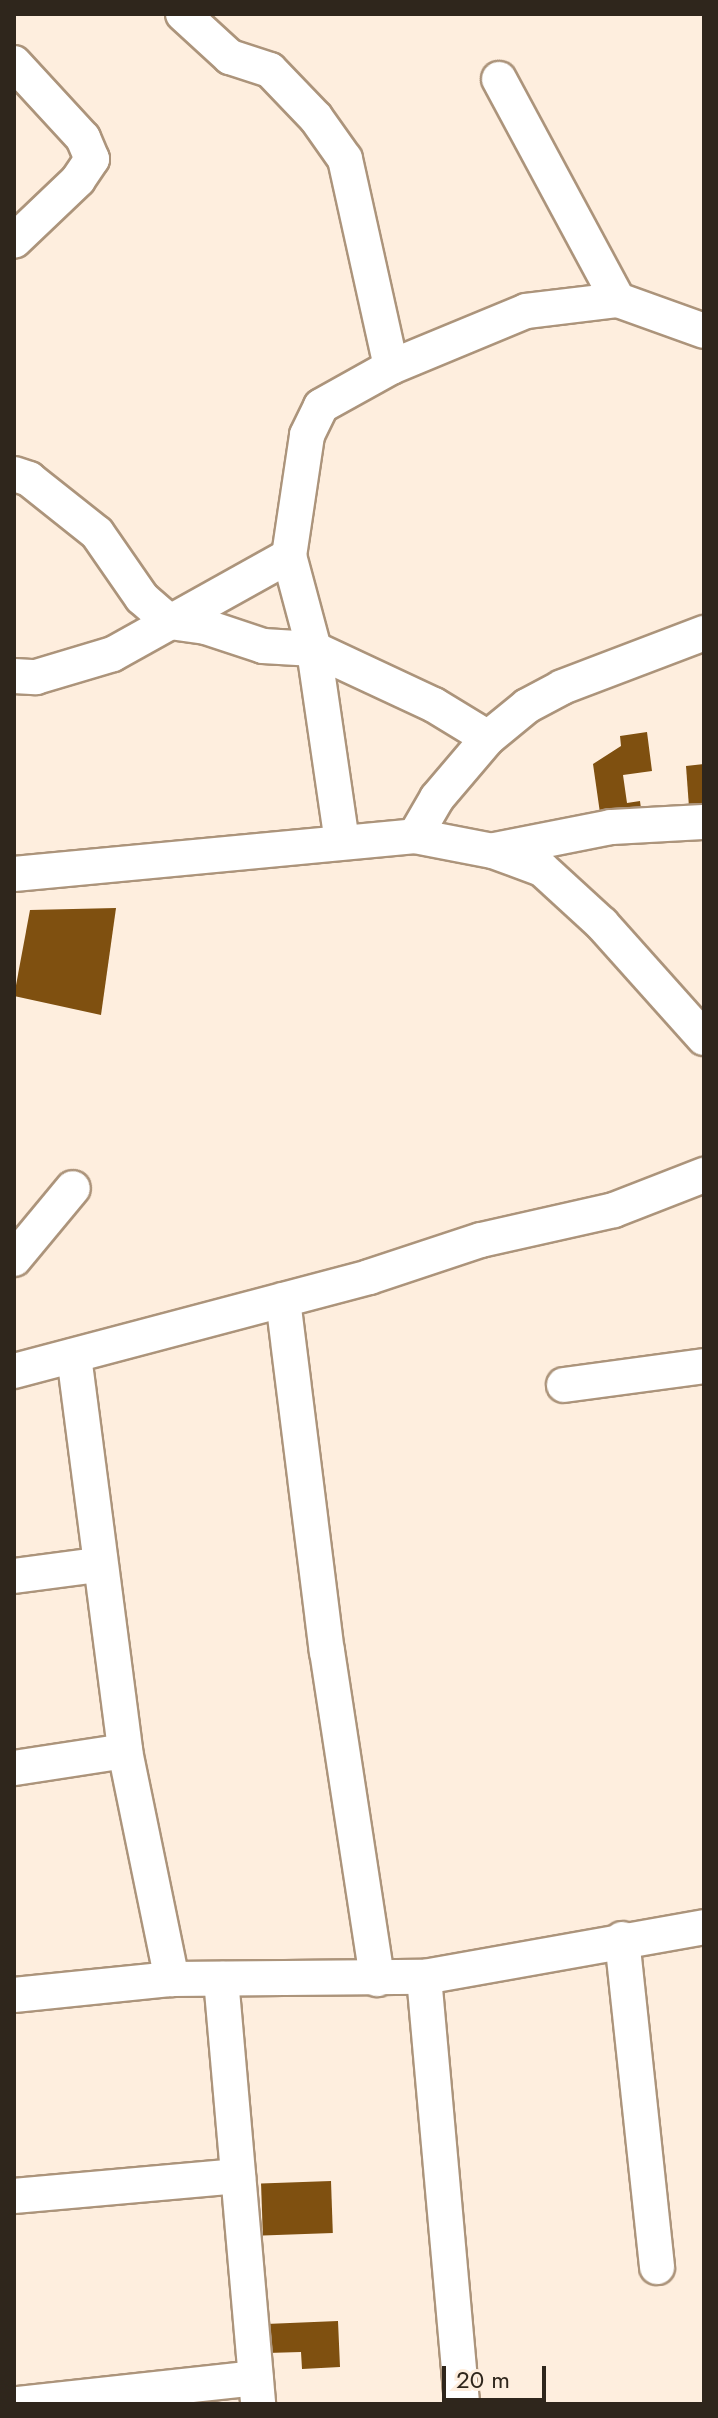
<!DOCTYPE html>
<style>
body{margin:0}
#map{position:relative;width:718px;height:2418px;overflow:hidden;background:#feeede;font-family:Jost,sans-serif}
div>[style]{position:absolute}
[style*='--x']{left:calc(var(--x)*1px);top:calc(var(--y)*1px);width:calc(var(--w)*1px);rotate:calc(var(--a)*1deg)}
.building>*{inset:0;background:#7f5010;transform-origin:0 0}
.roads{filter:drop-shadow(2px 0 #ac947b) drop-shadow(-2px 0 #ac947b) drop-shadow(0 2px #ac947b) drop-shadow(0 -2px #ac947b)}
.street>*{height:34px;margin:-17px;padding:0 17px;transform-origin:17px;border-radius:17px;background:#fff}
span{translate:-50% -50%;white-space:nowrap;text-align:center;line-height:1.15;-webkit-text-stroke:8px #feeede;paint-order:stroke}
.frame{position:absolute;inset:0;border:16px solid #2f261c;pointer-events:none}
.scale{position:absolute;left:442px;top:2366px;width:104px;height:36px;box-sizing:border-box;border:4px solid #2f261c;border-top:0;padding-left:10px;font-size:24px;line-height:28px;white-space:nowrap;color:#2f261c;-webkit-text-stroke:6px #feeede;paint-order:stroke}
</style>
<div id="map">
<div class="building">
<div style="clip-path:polygon(647px 732px,652px 771px,623px 775px,627px 803px,640px 801px,642px 816px,600px 813px,593px 764px,621px 746px,620px 736px)"></div>
<div style="clip-path:polygon(704px 764px,704px 805px,689px 807px,686px 766px)"></div>
<div style="clip-path:polygon(116px 908px,101px 1015px,14px 996px,30px 910px)"></div>
<div style="left:331px;top:2181px;width:52px;height:70px;rotate:88deg"></div>
<div style="clip-path:polygon(338px 2321px,340px 2367px,302px 2369px,301px 2352px,267px 2353px,266px 2324px)"></div>
</div>
<div class="roads">
<div class="street">
<div style="--x:183;--y:14;--w:64;--a:42.5"></div>
<div style="--x:230;--y:57;--w:42;--a:18"></div>
<div style="--x:270;--y:70;--w:66;--a:46.2"></div>
<div style="--x:316;--y:118;--w:50;--a:54.7"></div>
<div style="--x:345;--y:159;--w:213;--a:77.5"></div>
<div style="--x:14;--y:63;--w:102;--a:47.4"></div>
<div style="--x:83;--y:138;--w:23;--a:67"></div>
<div style="--x:92;--y:159;--w:25;--a:124"></div>
<div style="--x:78;--y:180;--w:88;--a:136.4"></div>
<div style="--x:499;--y:79;--w:251;--a:61.7"></div>
<div style="--x:14;--y:474;--w:16;--a:18"></div>
<div style="--x:29;--y:479;--w:87;--a:38.5"></div>
<div style="--x:97;--y:533;--w:79;--a:55.3"></div>
<div style="--x:142;--y:598;--w:37;--a:41"></div>
<div style="--x:170;--y:622;--w:36;--a:8"></div>
<div style="--x:206;--y:627;--w:60;--a:18.4"></div>
<div style="--x:263;--y:646;--w:51;--a:3.4"></div>
<div style="--x:314;--y:649;--w:132;--a:25"></div>
<div style="--x:434;--y:705;--w:63;--a:31.4"></div>
<div style="--x:14;--y:676;--w:22;--a:3"></div>
<div style="--x:36;--y:677;--w:80;--a:-16.6"></div>
<div style="--x:113;--y:654;--w:201;--a:-29.1"></div>
<div style="--x:415;--y:836;--w:44;--a:-59.9"></div>
<div style="--x:437;--y:798;--w:79;--a:-49.6"></div>
<div style="--x:488;--y:738;--w:50;--a:-39.4"></div>
<div style="--x:527;--y:706;--w:40;--a:-28"></div>
<div style="--x:562;--y:687;--w:152;--a:-20.8"></div>
<div style="--x:342;--y:842;--w:195;--a:-98.3"></div>
<div style="--x:314;--y:649;--w:96;--a:-105"></div>
<div style="--x:289;--y:556;--w:122;--a:-81.5"></div>
<div style="--x:307;--y:435;--w:32;--a:-64"></div>
<div style="--x:321;--y:406;--w:80;--a:-29.1"></div>
<div style="--x:391;--y:367;--w:146;--a:-22.5"></div>
<div style="--x:526;--y:311;--w:93;--a:-6.8"></div>
<div style="--x:618;--y:300;--w:91;--a:19.8"></div>
<div style="--x:495;--y:850;--w:118;--a:-11.2"></div>
<div style="--x:611;--y:827;--w:93;--a:-3.1"></div>
<div style="--x:14;--y:874;--w:403;--a:-5.4"></div>
<div style="--x:415;--y:836;--w:79;--a:10.9"></div>
<div style="--x:493;--y:851;--w:52;--a:20.2"></div>
<div style="--x:542;--y:869;--w:81;--a:42.5"></div>
<div style="--x:602;--y:924;--w:153;--a:48.2"></div>
<div style="--x:14;--y:1259;--w:92;--a:-50.3"></div>
<div style="--x:283;--y:1300;--w:354;--a:82.9"></div>
<div style="--x:327;--y:1651;--w:332;--a:81.3"></div>
<div style="--x:74;--y:1356;--w:398;--a:82.6"></div>
<div style="--x:125;--y:1751;--w:233;--a:78.4"></div>
<div style="--x:14;--y:1371;--w:367;--a:-14.8"></div>
<div style="--x:369;--y:1277;--w:118;--a:-18.3"></div>
<div style="--x:481;--y:1240;--w:136;--a:-12.7"></div>
<div style="--x:614;--y:1210;--w:97;--a:-21.3"></div>
<div style="--x:564;--y:1385;--w:141;--a:-7.7"></div>
<div style="--x:14;--y:1576;--w:85;--a:-7.5"></div>
<div style="--x:14;--y:1768;--w:112;--a:-8.7"></div>
<div style="--x:622;--y:1939;--w:330;--a:83.9"></div>
<div style="--x:424;--y:1977;--w:429;--a:84.9"></div>
<div style="--x:221;--y:1979;--w:427;--a:85"></div>
<div style="--x:14;--y:1995;--w:159;--a:-5.8"></div>
<div style="--x:172;--y:1979;--w:252;--a:-0.5"></div>
<div style="--x:424;--y:1977;--w:284;--a:-10.1"></div>
<div style="--x:14;--y:2196;--w:225;--a:-5.1"></div>
<div style="--x:17;--y:2404;--w:240;--a:-6.2"></div>
</div>
</div>
<div class="frame"></div>
<div class="scale">20 m</div>
</div>
